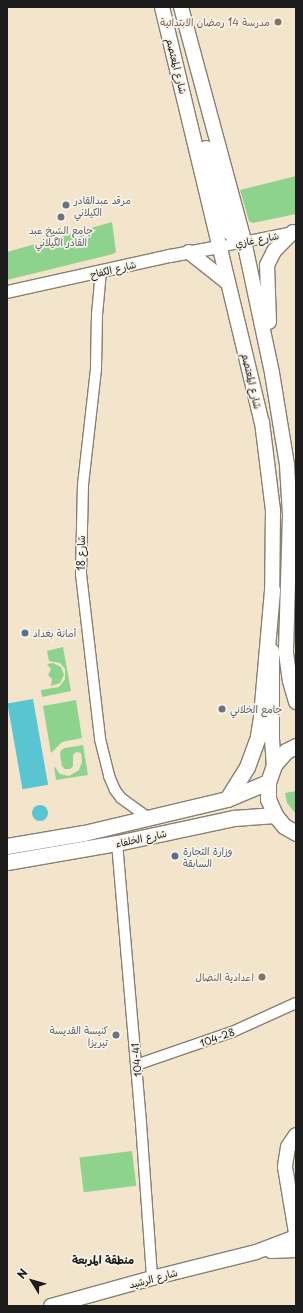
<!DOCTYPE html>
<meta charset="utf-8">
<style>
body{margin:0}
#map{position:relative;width:303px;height:1313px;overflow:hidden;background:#f2e5cc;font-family:"Playpen Sans","Playpen Sans Arabic",sans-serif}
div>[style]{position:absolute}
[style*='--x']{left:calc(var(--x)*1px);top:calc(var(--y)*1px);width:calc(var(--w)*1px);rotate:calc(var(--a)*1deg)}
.green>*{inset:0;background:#8ed38d;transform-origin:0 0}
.water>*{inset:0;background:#59c5d2;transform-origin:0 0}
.round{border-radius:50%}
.roads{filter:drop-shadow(1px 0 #878074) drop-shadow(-1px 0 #878074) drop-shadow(0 1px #878074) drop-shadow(0 -1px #878074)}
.minor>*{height:10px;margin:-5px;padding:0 5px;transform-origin:5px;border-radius:5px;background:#fff}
.tertiary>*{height:12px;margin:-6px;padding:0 6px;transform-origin:6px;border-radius:6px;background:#fff}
.secondary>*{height:14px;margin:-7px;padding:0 7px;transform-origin:7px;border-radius:7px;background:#fff}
.primary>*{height:15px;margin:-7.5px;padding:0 7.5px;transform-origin:7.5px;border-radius:7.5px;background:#fff}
.dots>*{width:11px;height:11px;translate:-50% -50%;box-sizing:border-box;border:2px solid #f7f3e8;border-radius:50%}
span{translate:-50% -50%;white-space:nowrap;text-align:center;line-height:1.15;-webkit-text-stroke:3.5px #f7f3e8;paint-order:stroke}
.education-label{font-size:10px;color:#785e54}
.right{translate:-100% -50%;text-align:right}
.street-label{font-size:10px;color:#1c1c1c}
.worship-label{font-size:10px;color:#5b616d}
.left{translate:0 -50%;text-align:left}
.service-label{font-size:10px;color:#4e5e75}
.neighbourhood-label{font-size:11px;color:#1c1c1c;font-weight:700}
.frame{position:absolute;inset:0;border:8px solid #1c1c1c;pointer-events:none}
.north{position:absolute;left:12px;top:1261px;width:40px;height:40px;-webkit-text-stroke:3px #f7f3e8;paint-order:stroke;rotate:307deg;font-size:11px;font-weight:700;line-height:16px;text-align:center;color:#1c1c1c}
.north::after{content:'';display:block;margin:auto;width:14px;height:18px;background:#1c1c1c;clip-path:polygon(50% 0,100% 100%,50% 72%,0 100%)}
</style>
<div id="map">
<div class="green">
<div style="clip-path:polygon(296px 176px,296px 214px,253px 223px,249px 221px,240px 190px)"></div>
<div style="clip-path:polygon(112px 222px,116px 252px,113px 254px,7px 280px,7px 252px)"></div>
<div style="clip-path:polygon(63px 647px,71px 691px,42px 697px,41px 690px,59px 687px,65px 679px,65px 669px,60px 663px,49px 661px,47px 651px)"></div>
<div style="clip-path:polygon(53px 663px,61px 667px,64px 675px,60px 683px,51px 686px,52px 679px,48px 675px,51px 669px,47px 664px)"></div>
<div style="clip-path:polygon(76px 700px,82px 738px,62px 742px,51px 753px,43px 706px)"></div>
<div style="clip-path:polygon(83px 745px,88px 775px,56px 780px,54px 766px,60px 774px,69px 776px,79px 770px,82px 762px,81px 753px,76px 752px,73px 755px,73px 766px,70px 769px,65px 769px,62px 766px,60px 754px,61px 750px,65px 748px)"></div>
<div style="clip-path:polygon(296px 791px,296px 814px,287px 803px,285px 793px)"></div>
<div style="left:132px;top:1151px;width:35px;height:53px;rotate:83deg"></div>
</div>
<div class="water">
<div style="left:33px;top:699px;width:87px;height:26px;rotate:80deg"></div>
<div class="round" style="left:32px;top:805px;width:16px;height:16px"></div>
</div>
<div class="roads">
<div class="minor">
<div style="--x:219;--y:247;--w:76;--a:-11.5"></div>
<div style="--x:101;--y:271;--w:44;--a:95.2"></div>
<div style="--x:97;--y:315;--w:54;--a:91.1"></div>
<div style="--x:96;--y:369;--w:116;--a:96.4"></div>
<div style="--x:83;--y:484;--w:90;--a:91.3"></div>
<div style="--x:81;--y:574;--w:166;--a:83.4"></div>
<div style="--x:100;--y:739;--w:38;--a:76"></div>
<div style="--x:109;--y:776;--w:15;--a:67"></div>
<div style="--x:115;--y:790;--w:10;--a:53"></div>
<div style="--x:121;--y:798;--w:32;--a:36"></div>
<div style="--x:117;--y:843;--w:281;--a:85.1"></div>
<div style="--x:141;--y:1123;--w:155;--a:85.9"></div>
<div style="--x:136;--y:1065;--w:102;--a:-19"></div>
<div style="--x:232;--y:1032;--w:70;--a:-24.4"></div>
</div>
<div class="tertiary">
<div style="--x:7;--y:292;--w:167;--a:-12.5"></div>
<div style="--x:170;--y:256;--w:50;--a:-10.4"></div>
</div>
<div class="secondary">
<div style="--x:162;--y:7;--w:427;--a:76.5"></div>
<div style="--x:262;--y:422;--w:89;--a:82.9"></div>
<div style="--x:273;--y:510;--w:90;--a:90.6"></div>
<div style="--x:181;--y:7;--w:242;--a:74.9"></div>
<div style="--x:244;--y:241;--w:135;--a:78"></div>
<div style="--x:272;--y:373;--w:93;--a:80.7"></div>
<div style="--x:287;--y:465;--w:50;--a:86.6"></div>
<div style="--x:290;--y:515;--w:138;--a:91.7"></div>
<div style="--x:286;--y:653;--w:28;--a:82"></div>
<div style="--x:290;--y:681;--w:22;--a:74"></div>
<div style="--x:206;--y:148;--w:85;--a:75.6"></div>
<div style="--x:227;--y:230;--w:13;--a:45"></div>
<div style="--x:236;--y:239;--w:8;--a:14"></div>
<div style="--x:189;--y:252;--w:50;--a:38.5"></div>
<div style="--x:269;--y:322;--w:57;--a:-92"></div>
<div style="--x:267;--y:265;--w:16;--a:-63"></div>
<div style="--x:274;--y:251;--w:27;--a:-45"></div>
<div style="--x:272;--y:651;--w:88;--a:90"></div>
<div style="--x:272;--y:739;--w:26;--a:86"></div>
<div style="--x:296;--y:1135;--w:14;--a:124"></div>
<div style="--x:288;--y:1147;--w:20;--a:99"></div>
<div style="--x:285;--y:1167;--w:67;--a:80.5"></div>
<div style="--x:271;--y:1251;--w:25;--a:-2"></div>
<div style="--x:51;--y:1306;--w:105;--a:-15.5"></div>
<div style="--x:152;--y:1278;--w:107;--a:-14"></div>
<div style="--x:256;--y:1252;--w:43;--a:-20.6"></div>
</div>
<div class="primary">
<div style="--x:296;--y:746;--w:11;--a:153"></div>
<div style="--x:286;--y:751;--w:18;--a:131"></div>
<div style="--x:274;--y:765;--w:18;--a:109"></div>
<div style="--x:268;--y:782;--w:17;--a:90"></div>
<div style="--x:268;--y:799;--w:17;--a:66"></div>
<div style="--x:275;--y:815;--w:14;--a:51"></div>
<div style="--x:284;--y:826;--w:14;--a:30"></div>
<div style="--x:227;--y:799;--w:38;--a:-58"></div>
<div style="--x:247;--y:767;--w:33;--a:-70"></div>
<div style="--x:258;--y:736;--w:20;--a:-81"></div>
<div style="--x:261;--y:716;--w:127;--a:-85"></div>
<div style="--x:7;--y:846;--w:78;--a:-9.6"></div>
<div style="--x:84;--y:833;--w:147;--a:-13.4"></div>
<div style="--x:227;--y:799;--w:44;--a:-22.5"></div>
<div style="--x:7;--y:862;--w:112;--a:-9.8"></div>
<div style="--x:117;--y:843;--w:120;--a:-12.1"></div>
<div style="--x:234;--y:818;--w:41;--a:-4.2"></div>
</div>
</div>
<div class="dots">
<div style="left:278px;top:22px;background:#8d6e63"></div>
<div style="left:66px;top:205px;background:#6b7280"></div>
<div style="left:61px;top:217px;background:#6b7280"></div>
<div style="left:25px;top:633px;background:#5c6f8a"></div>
<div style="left:222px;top:709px;background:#6b7280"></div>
<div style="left:175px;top:856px;background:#5c6f8a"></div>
<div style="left:262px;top:977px;background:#8d6e63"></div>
<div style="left:116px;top:1035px;background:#6b7280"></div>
</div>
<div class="education-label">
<span class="right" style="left:270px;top:22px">مدرسة 14 رمضان الابتدائية</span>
<span class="right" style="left:254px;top:977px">اعدادية النضال</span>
</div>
<div class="street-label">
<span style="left:177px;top:66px;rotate:76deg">شارع المعتصم</span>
<span style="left:257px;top:239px;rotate:-11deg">شارع غازي</span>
<span style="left:113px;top:269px;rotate:-13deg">شارع الكفاح</span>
<span style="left:252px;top:381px;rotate:77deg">شارع المعتصم</span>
<span style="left:81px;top:553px;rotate:-90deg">شارع 18</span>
<span style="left:141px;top:838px;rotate:-12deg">شارع الخلفاء</span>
<span style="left:217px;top:1037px;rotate:-20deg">104-28</span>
<span style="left:136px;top:1060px;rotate:-95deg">104-41</span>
<span style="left:153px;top:1278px;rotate:-15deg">شارع الرشيد</span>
</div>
<div class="worship-label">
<span class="left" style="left:74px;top:205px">مرقد عبدالقادر<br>الكيلاني</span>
<span style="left:61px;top:235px">جامع الشيخ عبد<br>القادر الگيلاني</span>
<span class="left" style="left:230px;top:709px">جامع الخلاني</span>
<span class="right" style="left:108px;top:1035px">كنيسة القديسة<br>تيريزا</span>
</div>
<div class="service-label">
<span class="left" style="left:33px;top:633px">أمانة بغداد</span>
<span class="left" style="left:183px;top:856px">وزارة التجارة<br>السابقة</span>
</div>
<div class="neighbourhood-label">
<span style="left:103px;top:1260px">منطقة المربعة</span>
</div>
<div class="frame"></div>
<div class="north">N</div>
</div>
